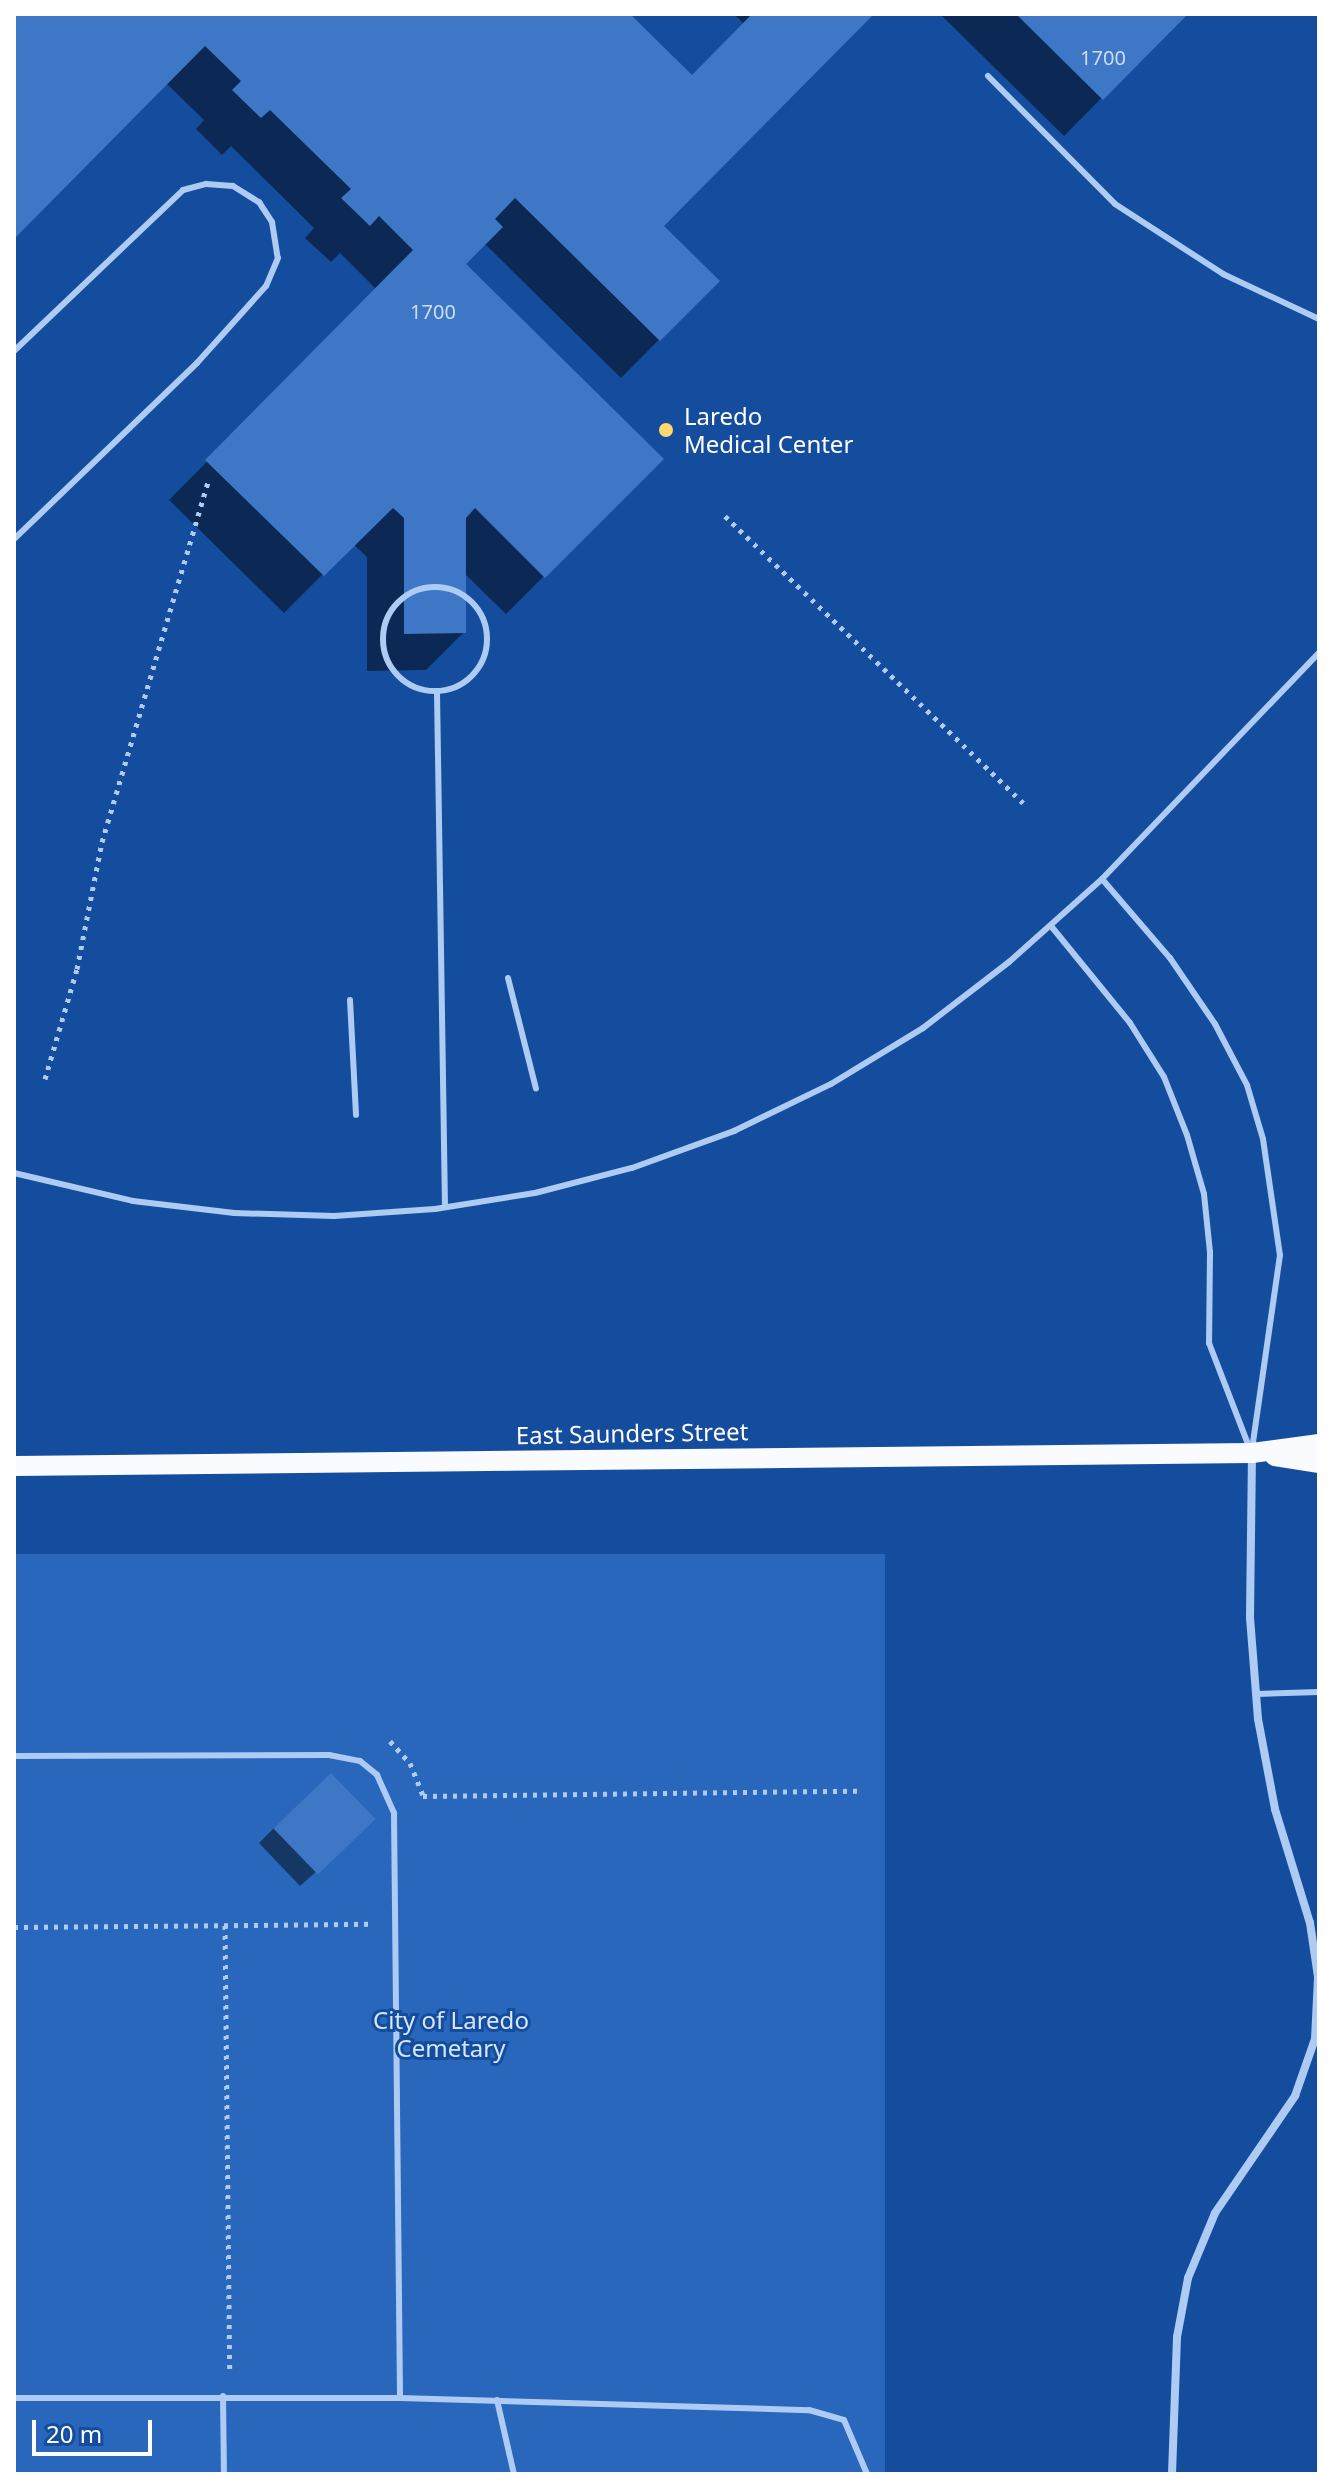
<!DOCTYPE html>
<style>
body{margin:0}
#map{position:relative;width:1333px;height:2488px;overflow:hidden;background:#154d9e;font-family:"Noto Sans",sans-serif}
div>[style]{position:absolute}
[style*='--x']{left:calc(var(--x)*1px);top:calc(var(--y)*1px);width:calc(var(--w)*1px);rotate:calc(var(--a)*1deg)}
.green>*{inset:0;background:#2867bc;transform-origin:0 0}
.shadow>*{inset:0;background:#0007}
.building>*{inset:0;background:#3d77c5;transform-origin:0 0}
.path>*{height:5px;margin-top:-2.5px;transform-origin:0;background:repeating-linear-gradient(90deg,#adcbf3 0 4px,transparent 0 10px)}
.service>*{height:6px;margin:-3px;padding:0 3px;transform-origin:3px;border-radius:3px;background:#adcbf3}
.service>.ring{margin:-3px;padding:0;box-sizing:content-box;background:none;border:6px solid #adcbf3;border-radius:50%}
.minor>*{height:8px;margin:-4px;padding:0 4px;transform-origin:4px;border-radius:4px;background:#adcbf3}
.primary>*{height:20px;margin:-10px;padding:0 10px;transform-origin:10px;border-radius:10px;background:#f9fbff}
.dots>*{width:22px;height:22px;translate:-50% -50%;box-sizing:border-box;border:4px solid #154d9e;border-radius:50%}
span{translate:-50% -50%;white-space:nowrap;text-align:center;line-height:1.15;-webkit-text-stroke:6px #154d9e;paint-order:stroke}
.number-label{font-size:20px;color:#ceddf0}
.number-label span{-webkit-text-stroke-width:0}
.poi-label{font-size:24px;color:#fff}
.left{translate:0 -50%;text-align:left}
.street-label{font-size:24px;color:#fff}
.park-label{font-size:24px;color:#d5e6fd}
.frame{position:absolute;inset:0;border:16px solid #fff;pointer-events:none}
.scale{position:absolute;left:32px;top:2420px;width:120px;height:36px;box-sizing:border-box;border:4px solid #fff;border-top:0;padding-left:10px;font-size:24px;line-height:28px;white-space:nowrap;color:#fff;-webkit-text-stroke:6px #154d9e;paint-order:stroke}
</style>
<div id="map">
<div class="green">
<div style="left:14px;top:1554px;width:871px;height:920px"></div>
</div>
<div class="shadow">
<div style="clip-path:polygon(14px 14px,627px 14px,692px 77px,744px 24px,734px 14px,871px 14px,661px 226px,717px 281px,621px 378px,484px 243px,463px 264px,661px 459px,506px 614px,464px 573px,464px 632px,426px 670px,367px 671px,367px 557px,353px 544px,284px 613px,169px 500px,377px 290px,340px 253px,331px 262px,305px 238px,314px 228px,231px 146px,222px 155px,196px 129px,204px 120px,166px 83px,14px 236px)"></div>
<div style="clip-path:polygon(940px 14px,1185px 14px,1064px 136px)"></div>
<div style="clip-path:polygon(274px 1828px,358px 1834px,300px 1886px,259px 1843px)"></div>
</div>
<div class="building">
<div style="clip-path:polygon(14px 14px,630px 14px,692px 75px,752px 14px,874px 14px,664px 226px,720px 281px,660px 341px,515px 198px,495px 219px,503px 227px,466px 264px,664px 459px,545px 578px,475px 508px,466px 518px,466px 633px,404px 634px,404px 518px,393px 508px,324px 576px,205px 460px,413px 250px,379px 216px,370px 226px,341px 198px,351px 189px,270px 110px,261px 118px,232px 90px,241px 81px,205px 46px,14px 239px)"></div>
<div style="clip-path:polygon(1016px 14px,1188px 14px,1103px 100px)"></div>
<div style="left:331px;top:1773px;width:64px;height:80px;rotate:46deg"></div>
</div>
<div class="path">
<div style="--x:725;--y:516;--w:418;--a:43.9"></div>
<div style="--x:45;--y:1079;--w:115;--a:-73.8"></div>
<div style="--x:77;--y:969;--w:129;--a:-78.9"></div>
<div style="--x:102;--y:842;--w:375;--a:-73.6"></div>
<div style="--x:390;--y:1741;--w:30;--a:48"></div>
<div style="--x:410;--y:1763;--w:35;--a:68"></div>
<div style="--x:423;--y:1796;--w:434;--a:-0.7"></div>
<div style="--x:225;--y:1925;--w:447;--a:89.4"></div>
<div style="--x:14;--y:1927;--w:359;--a:-0.5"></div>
</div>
<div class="service">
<div style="--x:988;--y:76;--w:180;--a:45.2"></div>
<div style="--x:1115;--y:204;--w:129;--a:32.9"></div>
<div style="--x:1223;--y:274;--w:106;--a:25.1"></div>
<div style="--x:14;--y:351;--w:233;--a:-43.6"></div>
<div style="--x:183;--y:190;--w:24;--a:-15"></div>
<div style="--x:206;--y:184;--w:27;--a:4"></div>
<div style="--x:233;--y:186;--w:31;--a:32"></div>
<div style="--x:259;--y:202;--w:24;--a:57"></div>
<div style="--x:272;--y:222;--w:36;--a:81"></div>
<div style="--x:278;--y:258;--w:30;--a:113"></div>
<div style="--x:266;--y:286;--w:103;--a:131.9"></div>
<div style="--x:197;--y:363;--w:254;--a:136.1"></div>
<div class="ring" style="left:383px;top:587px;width:98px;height:98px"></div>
<div style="--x:437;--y:692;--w:515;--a:89.11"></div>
<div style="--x:1102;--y:879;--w:104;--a:49.3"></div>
<div style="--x:1170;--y:958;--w:80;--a:55.7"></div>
<div style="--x:1215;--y:1024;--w:69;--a:62.3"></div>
<div style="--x:1247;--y:1085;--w:56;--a:73.5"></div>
<div style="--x:1263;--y:1139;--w:117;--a:81.7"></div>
<div style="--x:1280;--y:1255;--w:196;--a:98.2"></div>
<div style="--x:1051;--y:926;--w:125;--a:50.8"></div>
<div style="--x:1130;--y:1023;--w:64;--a:57.8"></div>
<div style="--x:1164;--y:1077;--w:62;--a:68.4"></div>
<div style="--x:1187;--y:1135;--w:61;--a:73.9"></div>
<div style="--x:1204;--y:1194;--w:58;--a:84.1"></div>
<div style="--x:1210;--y:1252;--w:91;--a:90.6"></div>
<div style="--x:1209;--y:1343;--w:114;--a:68.9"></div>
<div style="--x:508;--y:978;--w:114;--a:75.8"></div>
<div style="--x:350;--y:1000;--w:115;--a:87"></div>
<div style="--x:14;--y:1173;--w:122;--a:13.2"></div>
<div style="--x:133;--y:1201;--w:102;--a:6.8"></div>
<div style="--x:234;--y:1213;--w:100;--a:1.7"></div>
<div style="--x:334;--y:1216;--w:101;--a:-4"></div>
<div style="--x:435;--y:1209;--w:101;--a:-9.1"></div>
<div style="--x:535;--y:1193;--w:100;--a:-14.5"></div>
<div style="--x:632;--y:1168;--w:109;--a:-19.9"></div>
<div style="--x:734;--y:1131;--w:108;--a:-25.9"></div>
<div style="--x:831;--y:1084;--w:108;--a:-31.3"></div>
<div style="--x:923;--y:1028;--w:108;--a:-37.5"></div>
<div style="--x:1009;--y:962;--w:125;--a:-41.7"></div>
<div style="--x:1102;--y:879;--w:313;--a:-46.2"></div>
<div style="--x:1256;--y:1694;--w:63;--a:-1.8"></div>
<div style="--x:14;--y:1756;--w:315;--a:-0.2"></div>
<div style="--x:329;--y:1755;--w:32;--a:11"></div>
<div style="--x:360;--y:1761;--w:22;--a:39"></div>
<div style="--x:377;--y:1775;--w:42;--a:65.9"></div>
<div style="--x:394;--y:1813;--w:585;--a:89.41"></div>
<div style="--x:223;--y:2396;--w:78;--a:89.3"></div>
<div style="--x:14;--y:2398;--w:386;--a:0"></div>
<div style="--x:400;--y:2398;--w:409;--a:1.7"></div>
<div style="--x:809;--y:2410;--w:36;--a:16"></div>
<div style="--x:844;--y:2420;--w:59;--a:66.9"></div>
<div style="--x:497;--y:2400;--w:76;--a:77.1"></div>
</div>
<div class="minor">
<div style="--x:1172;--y:2474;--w:137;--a:-87.9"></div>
<div style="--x:1177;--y:2337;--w:60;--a:-79.4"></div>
<div style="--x:1188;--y:2278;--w:70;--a:-67.4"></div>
<div style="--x:1215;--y:2213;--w:142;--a:-55.6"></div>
<div style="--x:1295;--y:2096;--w:60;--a:-70.7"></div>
<div style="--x:1315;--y:2039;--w:62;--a:-87.2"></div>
<div style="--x:1318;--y:1977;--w:55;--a:-98.4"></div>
<div style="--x:1310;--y:1923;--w:119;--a:-107.1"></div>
<div style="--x:1275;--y:1809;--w:92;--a:-100.7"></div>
<div style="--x:1258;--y:1719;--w:102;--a:-94.5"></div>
<div style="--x:1250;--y:1617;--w:164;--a:-89.3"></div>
</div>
<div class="primary">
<div style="--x:1275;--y:1456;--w:45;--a:9"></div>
<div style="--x:14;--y:1466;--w:1238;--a:-0.6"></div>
<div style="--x:1252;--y:1453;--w:68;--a:-7.7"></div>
</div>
<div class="dots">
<div style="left:666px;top:430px;background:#ffd96f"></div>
</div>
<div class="number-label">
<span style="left:1103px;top:57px">1700</span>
<span style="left:433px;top:311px">1700</span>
</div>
<div class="poi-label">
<span class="left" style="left:684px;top:430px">Laredo<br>Medical Center</span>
</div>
<div class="street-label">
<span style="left:632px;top:1433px;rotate:-1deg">East Saunders Street</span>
</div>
<div class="park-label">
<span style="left:451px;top:2034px">City of Laredo<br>Cemetary</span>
</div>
<div class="frame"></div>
<div class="scale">20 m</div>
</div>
